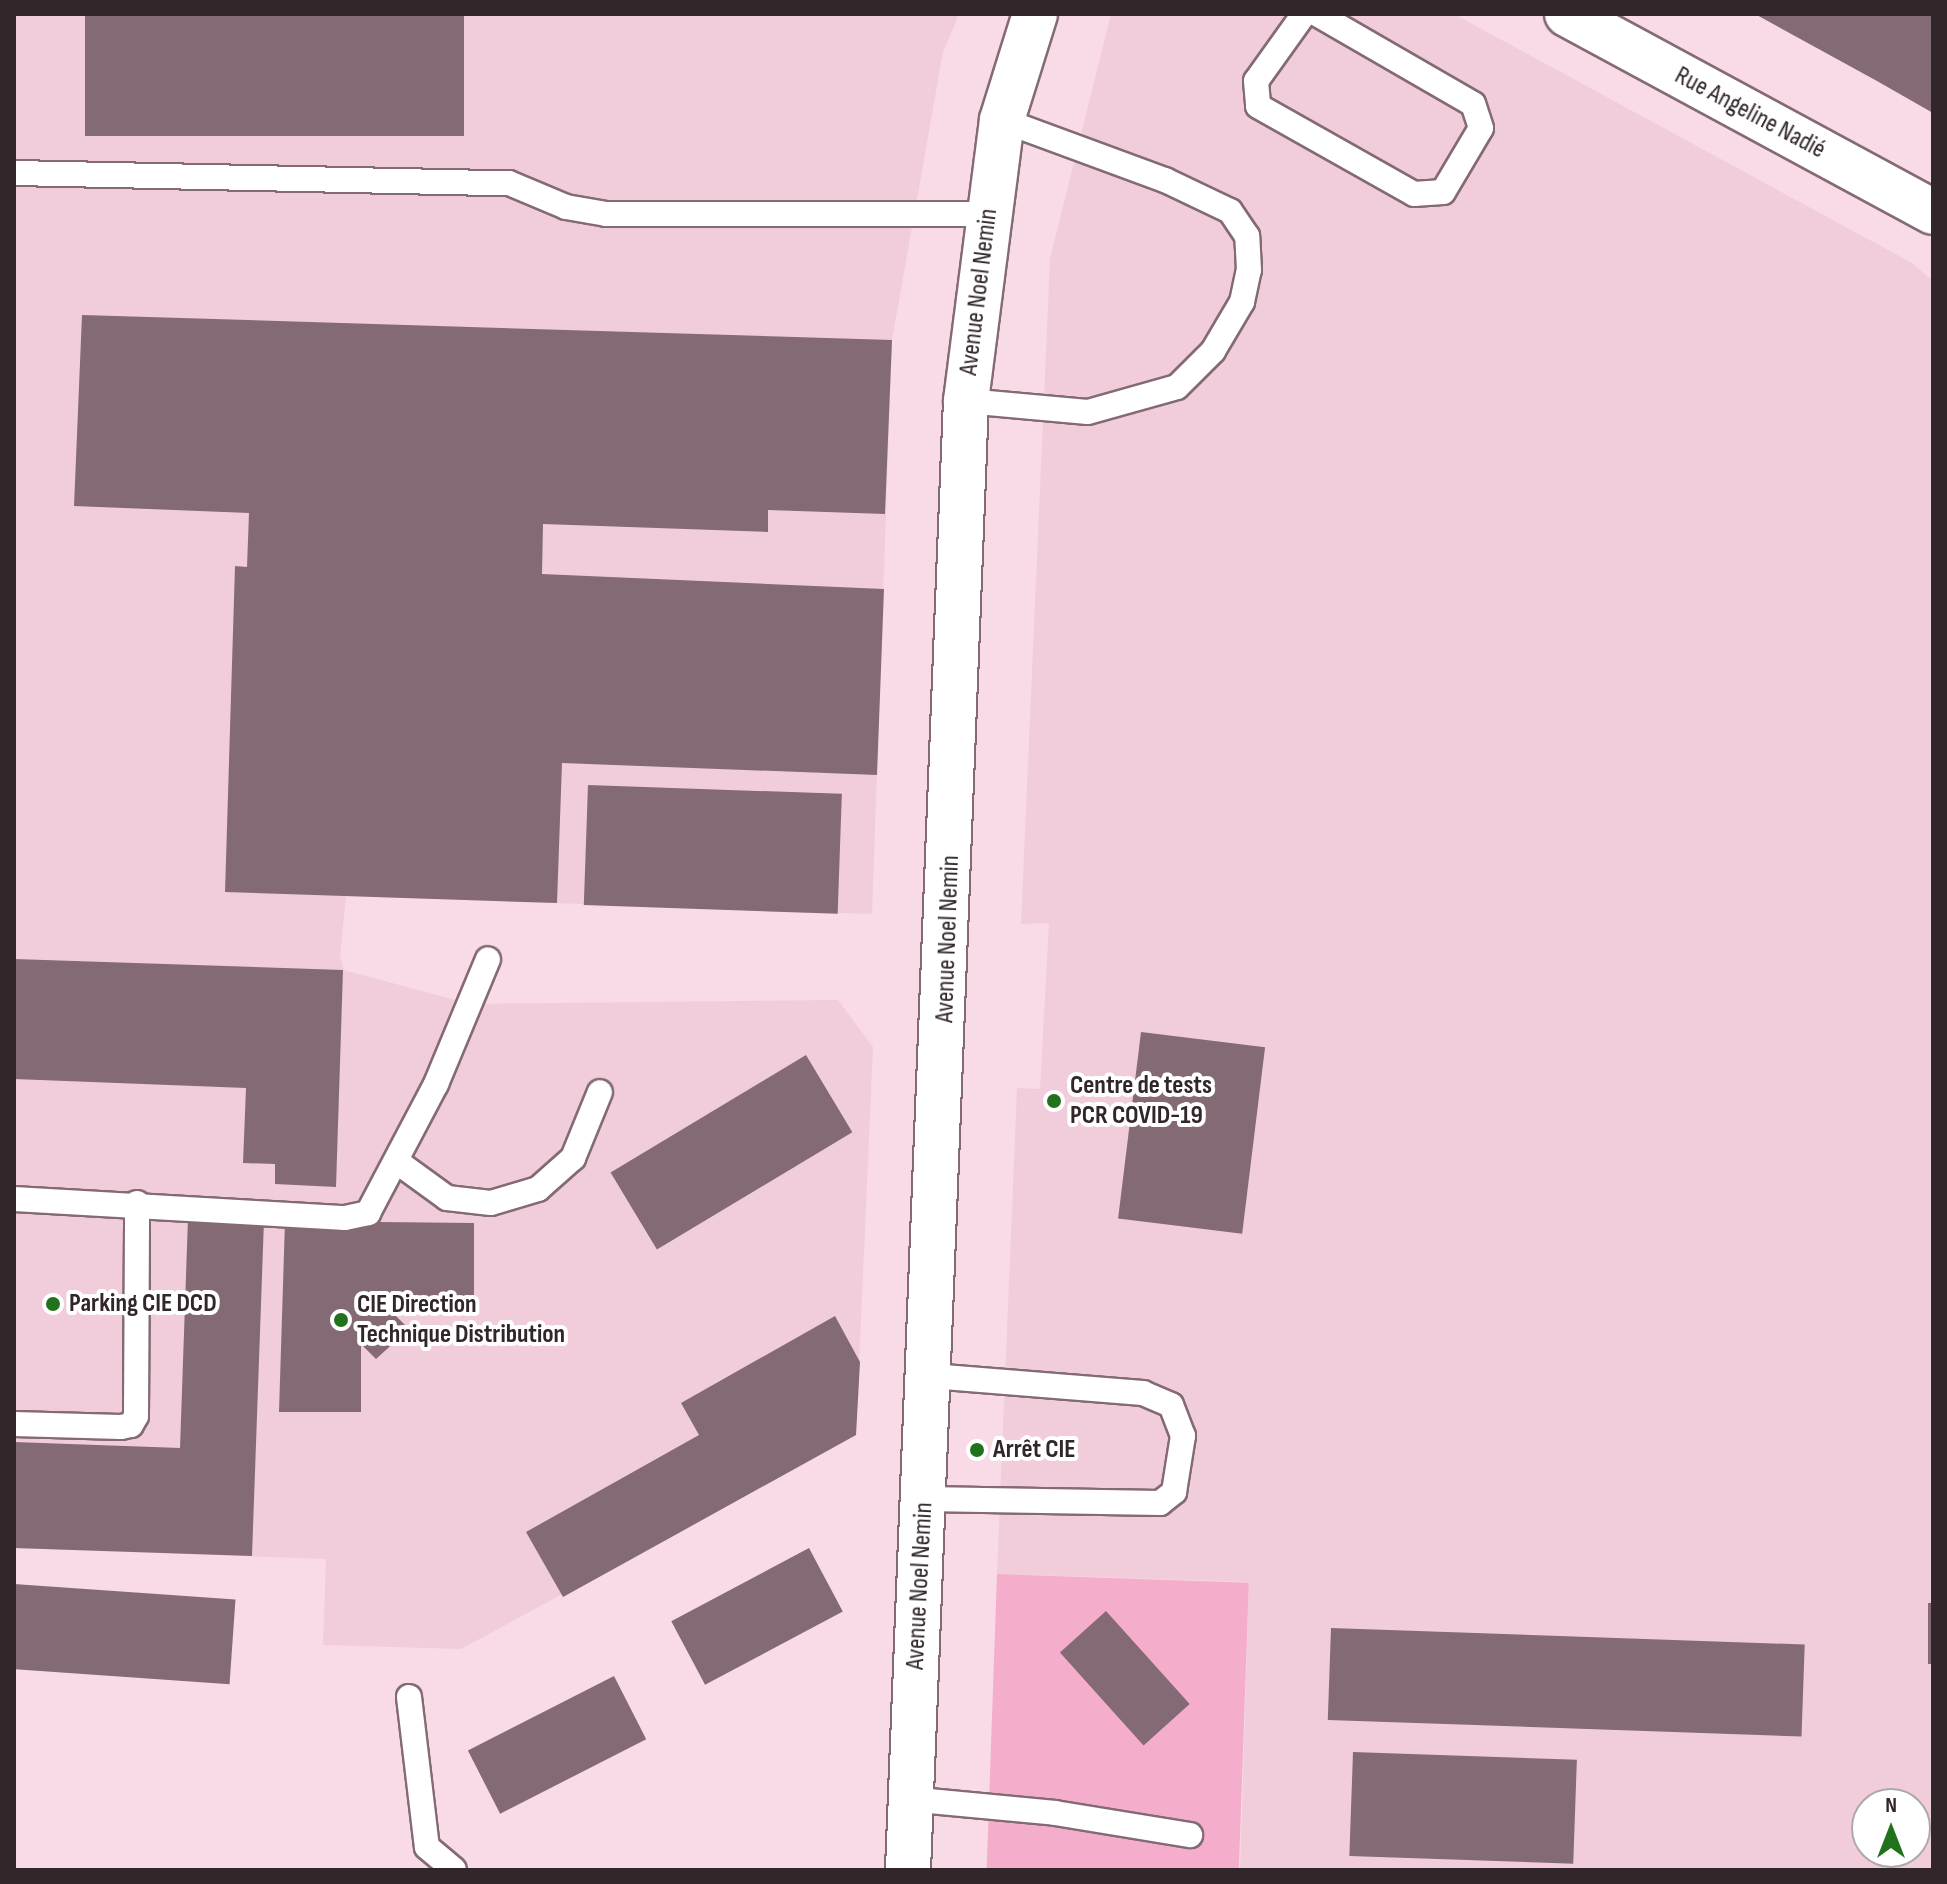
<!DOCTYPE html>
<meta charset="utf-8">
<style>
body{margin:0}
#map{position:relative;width:1947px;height:1884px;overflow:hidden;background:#f8dbe6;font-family:"Sofia Sans Condensed",sans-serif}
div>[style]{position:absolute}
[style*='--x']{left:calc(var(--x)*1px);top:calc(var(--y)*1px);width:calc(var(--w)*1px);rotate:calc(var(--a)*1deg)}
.built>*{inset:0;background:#f1cddb}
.green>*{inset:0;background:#f4adcb;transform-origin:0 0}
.building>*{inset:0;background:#846a75;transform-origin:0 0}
.roads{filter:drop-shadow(2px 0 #836a74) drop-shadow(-2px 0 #836a74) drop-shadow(0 2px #836a74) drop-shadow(0 -2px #836a74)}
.service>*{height:24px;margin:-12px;padding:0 12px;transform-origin:12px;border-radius:12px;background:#fff}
.minor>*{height:44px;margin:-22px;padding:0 22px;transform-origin:22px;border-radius:22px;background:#fff}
.tertiary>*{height:44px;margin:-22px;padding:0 22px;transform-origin:22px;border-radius:22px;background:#fff}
.dots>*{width:22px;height:22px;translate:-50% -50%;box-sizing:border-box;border:4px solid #fff;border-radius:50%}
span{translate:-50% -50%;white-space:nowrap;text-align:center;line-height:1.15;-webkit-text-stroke:8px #fff;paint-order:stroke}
.street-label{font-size:26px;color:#31262a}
.poi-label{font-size:26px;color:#31262a;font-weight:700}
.left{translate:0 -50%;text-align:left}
.frame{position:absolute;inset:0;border:16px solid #31262a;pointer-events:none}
.north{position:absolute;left:1851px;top:1788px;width:80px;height:80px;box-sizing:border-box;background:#fff;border:2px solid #ada8aa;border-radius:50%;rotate:0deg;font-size:22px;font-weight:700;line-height:32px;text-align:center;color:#31262a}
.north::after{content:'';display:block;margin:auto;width:28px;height:36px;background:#20731c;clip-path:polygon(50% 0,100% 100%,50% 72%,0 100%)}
</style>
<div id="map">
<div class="built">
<div style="clip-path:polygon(14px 14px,959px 14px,943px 52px,892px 340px,872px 914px,346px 896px,340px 957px,344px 970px,470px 1004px,838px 1000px,873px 1047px,856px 1435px,461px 1649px,323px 1645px,326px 1559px,14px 1548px)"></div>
<div style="clip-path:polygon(evenodd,1111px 14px,1454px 14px,1912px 263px,1933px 281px,1933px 1870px,1240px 1870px,1249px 1582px,997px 1574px,1017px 1088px,1040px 1089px,1049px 923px,1021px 924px,1050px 259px,1111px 14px,1867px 1804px,1915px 1804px,1915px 1852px,1867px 1852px,1867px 1804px)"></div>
</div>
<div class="green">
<div style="left:997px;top:1574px;width:252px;height:296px;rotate:2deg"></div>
</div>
<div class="building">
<div style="left:85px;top:14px;width:379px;height:122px"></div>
<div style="clip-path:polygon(1755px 14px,1933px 14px,1933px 113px,1877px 81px)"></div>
<div style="clip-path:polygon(82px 315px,892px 340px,885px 514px,768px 510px,768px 532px,543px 524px,542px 574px,884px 589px,877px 775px,562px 763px,557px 903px,225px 892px,235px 566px,247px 567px,249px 513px,74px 506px)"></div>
<div style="left:588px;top:785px;width:254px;height:120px;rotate:2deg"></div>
<div style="clip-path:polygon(14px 959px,343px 970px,336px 1187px,275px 1184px,275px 1164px,243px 1163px,246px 1088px,14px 1079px)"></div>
<div style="left:1141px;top:1032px;width:125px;height:188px;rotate:7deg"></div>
<div style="left:806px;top:1055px;width:90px;height:228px;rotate:59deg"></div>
<div style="clip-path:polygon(188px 1218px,264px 1220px,252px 1556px,14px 1548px,14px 1442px,180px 1448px)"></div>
<div style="clip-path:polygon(285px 1221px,474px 1223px,474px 1311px,391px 1311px,409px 1329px,376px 1359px,361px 1344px,361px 1412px,279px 1412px)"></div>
<div style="clip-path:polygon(835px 1316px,860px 1362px,856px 1435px,563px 1597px,526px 1532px,699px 1435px,681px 1403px)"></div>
<div style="left:809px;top:1548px;width:72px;height:156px;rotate:62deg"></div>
<div style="left:14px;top:1584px;width:222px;height:85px;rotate:4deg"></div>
<div style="left:1928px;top:1603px;width:5px;height:61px"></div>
<div style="left:1106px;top:1611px;width:125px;height:62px;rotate:48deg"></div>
<div style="left:1331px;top:1628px;width:474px;height:92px;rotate:2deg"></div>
<div style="left:614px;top:1676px;width:71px;height:164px;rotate:63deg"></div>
<div style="left:1353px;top:1752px;width:224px;height:104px;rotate:2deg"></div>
</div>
<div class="roads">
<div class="service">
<div style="--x:1304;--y:14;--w:82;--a:125.6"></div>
<div style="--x:1256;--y:81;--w:25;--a:85"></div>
<div style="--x:1258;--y:106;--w:179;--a:29.4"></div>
<div style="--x:1414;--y:194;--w:29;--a:-4"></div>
<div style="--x:1443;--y:192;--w:74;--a:-59.3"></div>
<div style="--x:1481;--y:128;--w:25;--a:-108"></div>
<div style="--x:1473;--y:104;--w:180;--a:-150"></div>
<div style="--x:14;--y:173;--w:495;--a:1.2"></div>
<div style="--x:509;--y:183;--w:62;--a:22.8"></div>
<div style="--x:566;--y:207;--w:41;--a:9.9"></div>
<div style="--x:606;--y:214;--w:381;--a:0"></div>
<div style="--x:966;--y:401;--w:122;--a:5.2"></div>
<div style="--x:1088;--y:412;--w:92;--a:-15.7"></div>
<div style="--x:1177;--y:387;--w:51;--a:-45"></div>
<div style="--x:1213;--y:351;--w:57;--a:-59.4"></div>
<div style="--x:1242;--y:302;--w:33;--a:-78"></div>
<div style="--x:1249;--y:270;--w:34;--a:-93"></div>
<div style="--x:1247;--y:236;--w:30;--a:-124"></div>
<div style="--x:1230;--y:211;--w:72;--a:-154.5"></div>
<div style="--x:1165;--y:180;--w:174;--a:-159.8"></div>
<div style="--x:396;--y:1161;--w:63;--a:36"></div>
<div style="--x:447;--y:1198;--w:44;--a:6.5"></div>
<div style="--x:491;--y:1203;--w:49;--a:-16.6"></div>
<div style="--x:538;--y:1189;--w:47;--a:-41.5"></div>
<div style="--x:573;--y:1158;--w:71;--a:-67.8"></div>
<div style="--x:14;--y:1199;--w:332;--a:3.3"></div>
<div style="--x:345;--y:1218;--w:24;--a:-12"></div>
<div style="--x:368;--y:1213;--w:146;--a:-62.2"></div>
<div style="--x:436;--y:1084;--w:135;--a:-67.4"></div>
<div style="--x:14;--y:1424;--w:107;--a:1.6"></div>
<div style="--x:121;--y:1427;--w:10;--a:-11"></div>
<div style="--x:131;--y:1425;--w:10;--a:-61"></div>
<div style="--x:136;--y:1416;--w:213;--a:-89.7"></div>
<div style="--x:925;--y:1499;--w:235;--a:1"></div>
<div style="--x:1160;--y:1503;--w:18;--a:-38"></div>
<div style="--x:1174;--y:1492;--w:57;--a:-80.9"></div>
<div style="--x:1183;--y:1436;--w:33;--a:-111"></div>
<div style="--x:1171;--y:1405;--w:30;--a:-157"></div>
<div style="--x:1143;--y:1393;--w:213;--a:-175.4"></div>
<div style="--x:409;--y:1697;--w:151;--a:83.2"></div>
<div style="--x:427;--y:1847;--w:35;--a:40"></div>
<div style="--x:908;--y:1799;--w:148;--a:5.4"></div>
<div style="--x:1055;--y:1813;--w:137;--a:9.3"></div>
</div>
<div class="minor">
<div style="--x:1567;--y:14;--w:416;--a:28.4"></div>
</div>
<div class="tertiary">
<div style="--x:908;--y:1870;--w:1470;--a:-87.74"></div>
<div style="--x:966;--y:401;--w:283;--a:-82.7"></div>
<div style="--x:1002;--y:120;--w:111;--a:-72.7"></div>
</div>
</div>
<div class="dots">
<div style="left:1054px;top:1101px;background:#20731c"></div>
<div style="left:53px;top:1304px;background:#20731c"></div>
<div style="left:341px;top:1320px;background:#20731c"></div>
<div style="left:977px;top:1450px;background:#20731c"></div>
</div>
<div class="street-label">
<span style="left:1750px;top:113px;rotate:28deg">Rue Angeline Nadié</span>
<span style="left:979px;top:292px;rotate:-83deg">Avenue Noel Nemin</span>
<span style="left:948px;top:939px;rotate:-88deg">Avenue Noel Nemin</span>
<span style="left:920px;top:1586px;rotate:-87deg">Avenue Noel Nemin</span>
</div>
<div class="poi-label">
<span class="left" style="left:1070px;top:1101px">Centre de tests<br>PCR COVID-19</span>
<span class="left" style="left:69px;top:1304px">Parking CIE DCD</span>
<span class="left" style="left:357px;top:1320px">CIE Direction<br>Technique Distribution</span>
<span class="left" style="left:993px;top:1450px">Arrêt CIE</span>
</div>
<div class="frame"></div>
<div class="north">N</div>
</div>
